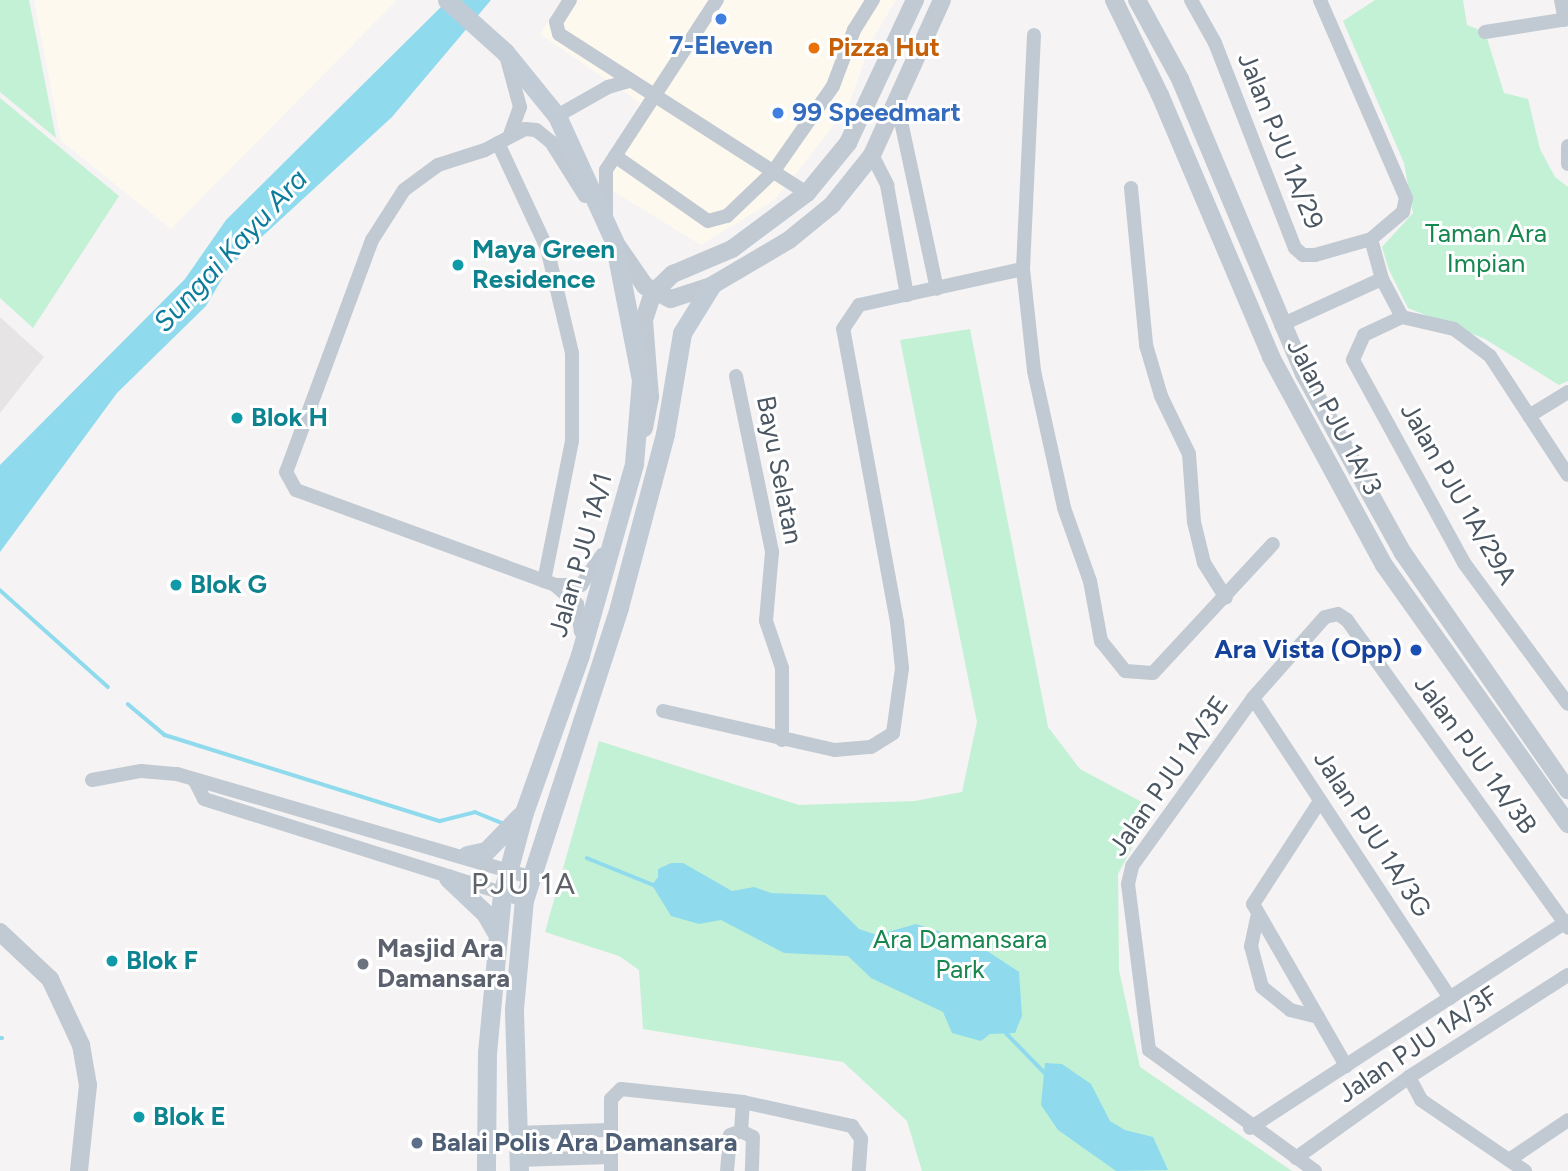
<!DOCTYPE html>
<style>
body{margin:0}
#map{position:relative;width:1568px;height:1171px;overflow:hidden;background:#f5f3f3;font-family:Figtree,sans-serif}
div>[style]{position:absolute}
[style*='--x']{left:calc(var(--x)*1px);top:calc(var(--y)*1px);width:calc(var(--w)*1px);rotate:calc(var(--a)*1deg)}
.commercial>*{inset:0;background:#fdf9ef}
.education>*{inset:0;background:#e6e4e5}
.green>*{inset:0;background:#c3f1d5}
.water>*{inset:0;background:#90daee}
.stream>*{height:3.5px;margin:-1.75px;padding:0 1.75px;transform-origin:1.75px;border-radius:1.75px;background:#90daee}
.minor>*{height:14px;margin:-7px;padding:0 7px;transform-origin:7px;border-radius:7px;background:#c1cad2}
.tertiary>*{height:18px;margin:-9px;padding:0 9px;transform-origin:9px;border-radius:9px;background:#c1cad2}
.secondary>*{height:19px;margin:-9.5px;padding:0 9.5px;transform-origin:9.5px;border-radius:9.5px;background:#c1cbd6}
.dots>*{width:19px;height:19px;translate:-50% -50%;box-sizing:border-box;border:4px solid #fff;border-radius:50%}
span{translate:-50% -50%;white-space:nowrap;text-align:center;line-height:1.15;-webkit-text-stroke:6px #fff;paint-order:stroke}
.shop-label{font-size:26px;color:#366cbe;font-weight:700}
.left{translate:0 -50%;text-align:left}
.food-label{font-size:26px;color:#c56008;font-weight:700}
.street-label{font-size:26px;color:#4a5661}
.park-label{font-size:26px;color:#17864f}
.culture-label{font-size:26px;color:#0d838f;font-weight:700}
.transit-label{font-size:26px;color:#164399;font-weight:700}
.right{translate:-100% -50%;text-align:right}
.worship-label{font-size:26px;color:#5b616d;font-weight:700}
.service-label{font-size:26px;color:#4e5e75;font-weight:700}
.water-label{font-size:28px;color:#0c7c9b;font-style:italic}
.quarter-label{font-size:30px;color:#5f6368;letter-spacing:2px}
</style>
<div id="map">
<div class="commercial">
<div style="clip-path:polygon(34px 0,395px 0,396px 1px,171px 229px,61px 141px)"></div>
<div style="clip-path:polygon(563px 0,896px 0,871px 42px,848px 107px,797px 172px,774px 200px,701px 245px,613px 191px,606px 170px,640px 103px,540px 34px)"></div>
</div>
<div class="education">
<div style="clip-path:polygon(0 317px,44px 357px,0 413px)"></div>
</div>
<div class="green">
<div style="clip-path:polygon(0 0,29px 0,56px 138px,0 92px)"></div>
<div style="clip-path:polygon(1375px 0,1463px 0,1467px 25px,1485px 32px,1504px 93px,1528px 99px,1540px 149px,1555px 177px,1568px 187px,1568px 381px,1559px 385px,1485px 339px,1408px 308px,1389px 270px,1382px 247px,1413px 213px,1404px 163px,1343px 21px)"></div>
<div style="clip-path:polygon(0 98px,119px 196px,33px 328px,0 298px)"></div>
<div style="clip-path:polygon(970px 329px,1048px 727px,1080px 769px,1153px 808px,1118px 874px,1119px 970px,1140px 1067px,1292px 1171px,922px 1171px,907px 1121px,843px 1062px,643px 1029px,639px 970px,619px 956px,545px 932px,599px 741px,799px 805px,915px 801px,962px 792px,977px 722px,900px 340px)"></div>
</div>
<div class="water">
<div style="clip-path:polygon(448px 0,491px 0,392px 117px,229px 267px,206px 306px,117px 393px,0 552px,0 465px,185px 279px,226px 220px)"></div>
<div style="clip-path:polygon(671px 863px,683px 863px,732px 891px,754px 887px,771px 893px,825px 895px,859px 929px,877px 935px,916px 924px,975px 943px,1019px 972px,1022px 1016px,1015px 1033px,990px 1034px,981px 1041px,952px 1033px,943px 1012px,871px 978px,848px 956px,784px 953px,721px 920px,699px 924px,671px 916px,652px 885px,658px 877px,658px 869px)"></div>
<div style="clip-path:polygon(1045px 1063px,1062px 1064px,1091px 1084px,1110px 1121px,1125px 1130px,1153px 1137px,1168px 1170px,1116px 1171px,1058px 1130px,1041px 1105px)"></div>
</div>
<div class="stream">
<div style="--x:0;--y:590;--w:145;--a:41.9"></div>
<div style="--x:128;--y:704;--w:48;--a:40"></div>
<div style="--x:165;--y:735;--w:288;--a:17.4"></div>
<div style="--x:440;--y:821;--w:36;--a:-14"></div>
<div style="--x:475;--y:812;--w:29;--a:22"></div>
<div style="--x:587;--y:858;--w:74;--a:22.1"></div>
<div style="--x:1005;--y:1032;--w:59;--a:45.7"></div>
<div style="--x:0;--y:1038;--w:2;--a:0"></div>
</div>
<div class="minor">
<div style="--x:570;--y:0;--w:26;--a:122"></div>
<div style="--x:556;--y:22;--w:12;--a:76"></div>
<div style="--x:559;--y:34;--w:295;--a:32.7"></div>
<div style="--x:1191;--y:0;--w:49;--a:60.8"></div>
<div style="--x:1215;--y:43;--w:220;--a:68.7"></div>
<div style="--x:1295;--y:248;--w:11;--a:41"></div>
<div style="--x:1303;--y:255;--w:12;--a:0"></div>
<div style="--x:1315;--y:255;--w:58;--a:-15.9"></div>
<div style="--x:1371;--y:239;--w:42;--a:-40.2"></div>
<div style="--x:1403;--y:212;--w:14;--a:-78"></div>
<div style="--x:1406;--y:198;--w:216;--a:-113.5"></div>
<div style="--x:1561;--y:0;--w:20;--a:79"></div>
<div style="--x:1485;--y:32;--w:84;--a:-8.9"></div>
<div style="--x:1034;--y:35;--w:234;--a:92.7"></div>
<div style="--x:1023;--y:269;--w:103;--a:83.8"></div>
<div style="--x:1034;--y:371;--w:140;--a:77.6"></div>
<div style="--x:1064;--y:508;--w:77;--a:70.4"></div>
<div style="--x:1090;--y:581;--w:61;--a:79.6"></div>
<div style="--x:1101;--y:641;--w:38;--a:51"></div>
<div style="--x:1125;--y:671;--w:28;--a:4"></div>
<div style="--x:1153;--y:673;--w:176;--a:-47.1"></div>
<div style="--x:507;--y:59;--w:50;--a:74.8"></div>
<div style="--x:520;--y:107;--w:27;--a:110"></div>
<div style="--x:896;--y:98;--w:195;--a:77.9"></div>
<div style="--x:557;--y:116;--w:59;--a:-29.6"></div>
<div style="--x:608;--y:87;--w:22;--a:-16"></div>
<div style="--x:498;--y:143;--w:116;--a:65"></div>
<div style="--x:547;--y:248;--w:108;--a:76.6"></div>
<div style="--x:572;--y:353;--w:88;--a:90"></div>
<div style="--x:572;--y:441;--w:143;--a:101.3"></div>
<div style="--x:1568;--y:146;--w:18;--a:90"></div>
<div style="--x:872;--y:155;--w:34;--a:63"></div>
<div style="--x:887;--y:185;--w:112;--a:79.7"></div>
<div style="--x:615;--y:156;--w:113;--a:35"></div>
<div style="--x:708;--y:221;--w:20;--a:-15"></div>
<div style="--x:727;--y:216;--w:64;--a:-43.7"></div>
<div style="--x:773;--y:172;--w:105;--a:-55.1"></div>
<div style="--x:833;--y:86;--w:60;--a:-69.4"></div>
<div style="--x:854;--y:30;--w:36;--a:-58"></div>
<div style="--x:1131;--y:188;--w:158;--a:84.5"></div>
<div style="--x:1146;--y:345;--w:53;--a:73.6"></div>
<div style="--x:1161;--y:396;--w:64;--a:64.2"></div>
<div style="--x:1189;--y:454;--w:68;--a:85.8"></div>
<div style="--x:1194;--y:522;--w:42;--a:76.3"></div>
<div style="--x:1204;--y:563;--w:41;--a:57.8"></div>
<div style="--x:585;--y:196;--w:64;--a:-122.2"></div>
<div style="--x:551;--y:142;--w:19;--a:-141"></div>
<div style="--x:536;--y:130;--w:11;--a:-175"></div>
<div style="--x:525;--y:129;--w:45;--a:152.3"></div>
<div style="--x:485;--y:150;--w:49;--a:162.3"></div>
<div style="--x:438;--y:165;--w:42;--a:143.7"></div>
<div style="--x:404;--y:190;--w:59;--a:122.6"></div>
<div style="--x:372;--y:240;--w:247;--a:110.3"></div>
<div style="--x:286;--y:472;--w:21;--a:61"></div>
<div style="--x:296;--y:490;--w:276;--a:20.1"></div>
<div style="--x:555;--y:585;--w:26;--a:0"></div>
<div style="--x:581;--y:585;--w:37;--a:-55"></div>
<div style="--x:606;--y:214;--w:44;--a:-90"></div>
<div style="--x:606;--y:170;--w:203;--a:-56.9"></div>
<div style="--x:1371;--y:239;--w:41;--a:74.6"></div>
<div style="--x:1382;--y:279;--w:43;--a:62.2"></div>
<div style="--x:1402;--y:317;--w:42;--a:154.7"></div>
<div style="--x:1364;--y:335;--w:27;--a:114"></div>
<div style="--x:1353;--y:360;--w:231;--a:61.3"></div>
<div style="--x:1464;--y:563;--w:175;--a:53.6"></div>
<div style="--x:1402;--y:317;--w:53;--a:13"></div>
<div style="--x:1454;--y:329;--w:45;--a:36.9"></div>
<div style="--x:1490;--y:356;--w:142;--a:56.8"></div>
<div style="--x:1281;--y:325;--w:111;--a:-24.5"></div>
<div style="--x:736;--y:376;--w:180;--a:78.4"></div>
<div style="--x:772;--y:552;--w:69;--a:95"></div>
<div style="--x:766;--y:621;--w:50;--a:71.2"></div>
<div style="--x:782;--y:668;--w:72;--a:90"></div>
<div style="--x:1529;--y:416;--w:46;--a:-31.6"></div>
<div style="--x:556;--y:586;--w:28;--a:41"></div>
<div style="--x:577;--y:604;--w:28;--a:82"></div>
<div style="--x:1253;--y:698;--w:359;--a:56.7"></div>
<div style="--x:663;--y:711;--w:176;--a:12.8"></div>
<div style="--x:835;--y:750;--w:36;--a:-5"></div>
<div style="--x:871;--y:747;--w:26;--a:-32"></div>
<div style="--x:893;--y:733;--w:66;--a:-82.1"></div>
<div style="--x:902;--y:668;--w:46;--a:-96.2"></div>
<div style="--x:897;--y:622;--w:298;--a:-100.4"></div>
<div style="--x:843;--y:329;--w:29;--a:-56"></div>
<div style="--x:859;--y:305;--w:168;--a:-12.4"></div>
<div style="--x:92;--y:780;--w:50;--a:-10.4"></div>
<div style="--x:141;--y:771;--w:36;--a:5"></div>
<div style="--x:177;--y:774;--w:368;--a:16.3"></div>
<div style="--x:195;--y:781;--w:20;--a:63"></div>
<div style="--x:204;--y:799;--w:336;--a:17.5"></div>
<div style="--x:1320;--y:801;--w:123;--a:123"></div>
<div style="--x:1253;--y:904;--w:187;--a:60.1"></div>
<div style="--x:1257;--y:918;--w:29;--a:102"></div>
<div style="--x:1251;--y:946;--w:42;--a:75"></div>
<div style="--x:1262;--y:987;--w:36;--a:39"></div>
<div style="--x:1290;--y:1010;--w:29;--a:14"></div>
<div style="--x:1409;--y:1077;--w:26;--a:62"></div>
<div style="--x:1421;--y:1100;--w:126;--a:34.3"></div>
<div style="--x:1250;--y:1128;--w:379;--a:-33.1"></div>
<div style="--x:741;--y:1131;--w:29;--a:-86"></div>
<div style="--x:516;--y:1133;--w:93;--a:-1.8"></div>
<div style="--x:1296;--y:1158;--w:139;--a:-35.6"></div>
<div style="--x:1409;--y:1077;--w:189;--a:-32.7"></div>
<div style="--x:518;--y:1160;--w:92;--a:-1.9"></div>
<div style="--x:1509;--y:1160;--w:71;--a:-34.1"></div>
<div style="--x:611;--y:1171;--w:72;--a:-90"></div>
<div style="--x:611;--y:1099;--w:14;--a:-45"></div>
<div style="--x:621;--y:1089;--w:123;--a:6.1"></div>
<div style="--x:743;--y:1102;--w:112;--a:12.4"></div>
<div style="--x:852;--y:1126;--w:16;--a:55"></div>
<div style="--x:861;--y:1139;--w:32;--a:94"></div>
<div style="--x:727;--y:1171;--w:36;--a:-85"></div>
<div style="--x:730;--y:1135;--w:12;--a:-20"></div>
<div style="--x:741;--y:1131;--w:13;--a:27"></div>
<div style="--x:753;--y:1137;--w:34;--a:92"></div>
<div style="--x:1315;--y:1171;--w:205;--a:-143.9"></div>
<div style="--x:1149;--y:1050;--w:167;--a:-97.2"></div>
<div style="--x:1128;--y:884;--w:18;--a:-77"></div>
<div style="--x:1132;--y:866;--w:207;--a:-54.2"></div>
<div style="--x:1253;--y:698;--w:108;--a:-48.4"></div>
<div style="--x:1325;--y:617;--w:13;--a:-13"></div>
<div style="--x:1338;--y:614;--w:11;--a:34"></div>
<div style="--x:1347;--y:620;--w:379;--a:54.3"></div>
</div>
<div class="tertiary">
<div style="--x:1114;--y:0;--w:106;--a:64.2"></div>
<div style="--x:1160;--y:95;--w:285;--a:67"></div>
<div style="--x:1271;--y:357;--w:237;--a:61.5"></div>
<div style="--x:1384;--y:565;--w:318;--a:54.6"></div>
<div style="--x:1137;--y:0;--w:90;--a:61.4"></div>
<div style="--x:1180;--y:79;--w:320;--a:67.2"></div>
<div style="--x:1304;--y:374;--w:205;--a:61.1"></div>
<div style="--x:1403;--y:553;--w:289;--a:55.2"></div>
<div style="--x:614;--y:241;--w:55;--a:55.4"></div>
<div style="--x:645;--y:286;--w:29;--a:27"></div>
<div style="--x:671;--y:299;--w:42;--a:-18"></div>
<div style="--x:711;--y:286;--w:91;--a:-30.5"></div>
<div style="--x:789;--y:240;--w:55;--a:-39.1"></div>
<div style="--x:832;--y:205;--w:64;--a:-51.3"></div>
<div style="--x:872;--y:155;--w:170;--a:-65.7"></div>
<div style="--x:644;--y:428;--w:32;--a:-79"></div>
<div style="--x:650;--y:397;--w:77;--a:-94.5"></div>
<div style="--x:644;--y:320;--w:28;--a:-72"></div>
<div style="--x:653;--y:293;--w:28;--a:-44"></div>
<div style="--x:673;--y:274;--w:64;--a:-23"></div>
<div style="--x:732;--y:249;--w:94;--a:-36.7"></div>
<div style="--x:807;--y:193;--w:65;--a:-50.6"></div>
<div style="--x:848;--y:143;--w:158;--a:-64.9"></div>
<div style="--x:0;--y:932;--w:69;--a:43.2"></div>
<div style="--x:50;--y:979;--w:73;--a:64.8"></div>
<div style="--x:81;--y:1045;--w:41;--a:80.1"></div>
<div style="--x:88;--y:1085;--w:86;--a:96"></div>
</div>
<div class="secondary">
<div style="--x:447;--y:0;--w:78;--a:41.9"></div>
<div style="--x:505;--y:52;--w:82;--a:50.9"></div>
<div style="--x:557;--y:116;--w:137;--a:65.5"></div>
<div style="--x:614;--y:241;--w:142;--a:79"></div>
<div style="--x:641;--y:380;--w:84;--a:94.8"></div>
<div style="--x:634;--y:464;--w:198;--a:105.8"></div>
<div style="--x:580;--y:655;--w:167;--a:109.6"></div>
<div style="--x:524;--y:812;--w:85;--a:105"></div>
<div style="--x:502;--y:894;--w:159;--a:95.4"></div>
<div style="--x:487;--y:1052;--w:119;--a:90.5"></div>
<div style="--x:467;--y:855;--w:19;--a:-12"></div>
<div style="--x:486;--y:851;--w:49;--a:-45.8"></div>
<div style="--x:448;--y:878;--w:51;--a:43.4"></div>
<div style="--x:485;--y:913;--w:22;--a:60"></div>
<div style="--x:519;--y:1171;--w:162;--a:-91.8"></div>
<div style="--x:514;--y:1009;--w:109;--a:-84.8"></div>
<div style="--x:524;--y:900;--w:308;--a:-72"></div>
<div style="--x:619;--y:607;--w:179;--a:-75.1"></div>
<div style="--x:665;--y:434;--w:102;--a:-80.4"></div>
<div style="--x:682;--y:333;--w:55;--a:-58.3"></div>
</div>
<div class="dots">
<div style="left:721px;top:19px;background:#3f7fe0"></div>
<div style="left:814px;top:48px;background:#e8710a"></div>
<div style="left:778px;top:113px;background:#3f7fe0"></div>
<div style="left:458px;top:265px;background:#0f9aa8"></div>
<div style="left:237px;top:418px;background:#0f9aa8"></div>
<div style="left:176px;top:585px;background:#0f9aa8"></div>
<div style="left:1416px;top:650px;background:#1a4fb4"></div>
<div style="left:112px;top:961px;background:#0f9aa8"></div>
<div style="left:363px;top:964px;background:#6b7280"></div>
<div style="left:139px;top:1117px;background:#0f9aa8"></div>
<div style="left:417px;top:1143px;background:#5c6f8a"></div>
</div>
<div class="shop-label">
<span style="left:721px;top:46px">7-Eleven</span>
<span class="left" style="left:792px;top:113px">99 Speedmart</span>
</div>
<div class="food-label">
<span class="left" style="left:828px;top:48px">Pizza Hut</span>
</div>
<div class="street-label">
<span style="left:1280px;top:141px;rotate:68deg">Jalan PJU 1A/29</span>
<span style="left:1334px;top:417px;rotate:62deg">Jalan PJU 1A/3</span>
<span style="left:779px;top:470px;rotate:79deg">Bayu Selatan</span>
<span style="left:1458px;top:494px;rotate:60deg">Jalan PJU 1A/29A</span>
<span style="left:581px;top:555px;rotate:-74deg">Jalan PJU 1A/1</span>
<span style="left:1475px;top:755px;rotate:54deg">Jalan PJU 1A/3B</span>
<span style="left:1169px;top:776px;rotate:-55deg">Jalan PJU 1A/3E</span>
<span style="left:1372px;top:834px;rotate:57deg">Jalan PJU 1A/3G</span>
<span style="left:1418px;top:1045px;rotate:-34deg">Jalan PJU 1A/3F</span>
</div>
<div class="park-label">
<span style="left:1486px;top:249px">Taman Ara<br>Impian</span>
<span style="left:960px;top:955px">Ara Damansara<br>Park</span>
</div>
<div class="culture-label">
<span class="left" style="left:472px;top:265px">Maya Green<br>Residence</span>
<span class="left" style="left:251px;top:418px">Blok H</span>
<span class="left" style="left:190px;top:585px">Blok G</span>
<span class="left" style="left:126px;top:961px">Blok F</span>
<span class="left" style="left:153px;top:1117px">Blok E</span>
</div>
<div class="transit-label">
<span class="right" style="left:1402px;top:650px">Ara Vista (Opp)</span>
</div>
<div class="worship-label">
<span class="left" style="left:377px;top:964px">Masjid Ara<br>Damansara</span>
</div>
<div class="service-label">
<span class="left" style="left:431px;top:1143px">Balai Polis Ara Damansara</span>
</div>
<div class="water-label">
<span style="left:230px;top:250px;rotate:-47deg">Sungai Kayu Ara</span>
</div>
<div class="quarter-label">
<span style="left:524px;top:884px">PJU 1A</span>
</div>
</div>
